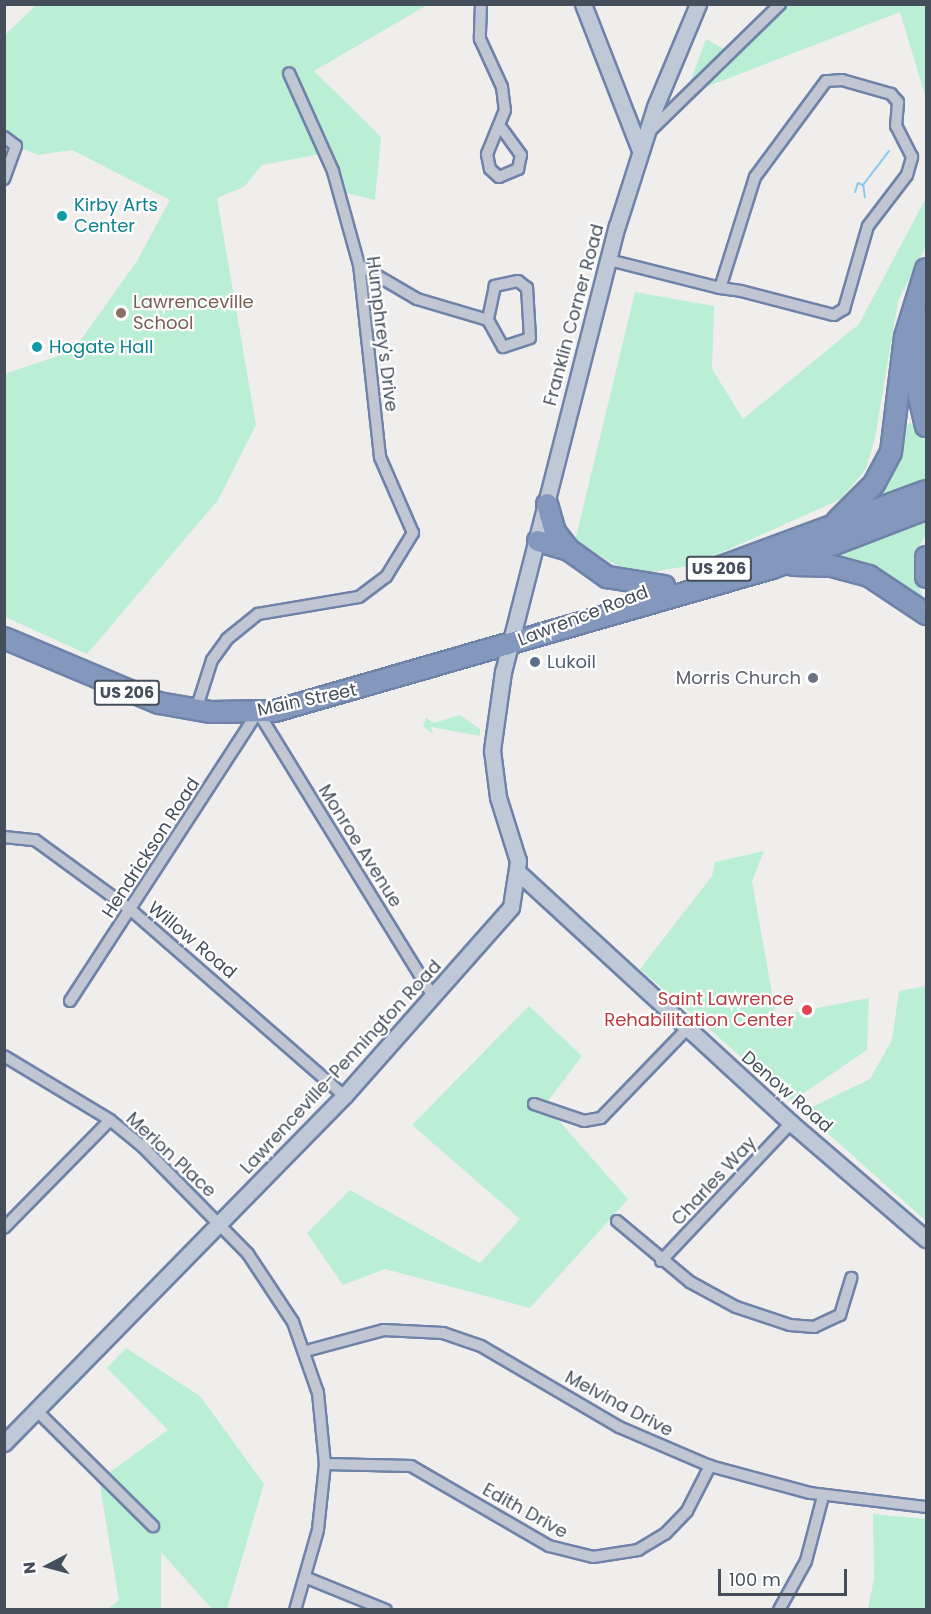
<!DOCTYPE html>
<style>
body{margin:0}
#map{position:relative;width:931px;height:1614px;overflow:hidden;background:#f0eded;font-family:Poppins,sans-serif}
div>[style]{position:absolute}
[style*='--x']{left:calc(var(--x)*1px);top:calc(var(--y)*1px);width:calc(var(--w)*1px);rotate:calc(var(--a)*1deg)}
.green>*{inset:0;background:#baefd5}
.stream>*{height:2px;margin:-1px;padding:0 1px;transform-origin:1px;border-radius:1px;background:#86caed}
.roads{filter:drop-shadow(2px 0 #6f83a9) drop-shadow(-2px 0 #6f83a9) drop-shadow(0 2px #6f83a9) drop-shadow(0 -2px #6f83a9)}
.street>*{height:10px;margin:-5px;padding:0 5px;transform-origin:5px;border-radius:5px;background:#c0c7d3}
.secondary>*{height:15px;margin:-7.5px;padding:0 7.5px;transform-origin:7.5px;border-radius:7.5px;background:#bfc8d7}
.highway>*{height:20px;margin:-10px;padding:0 10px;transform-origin:10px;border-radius:10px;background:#8498bd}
.dots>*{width:16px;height:16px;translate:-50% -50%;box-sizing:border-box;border:3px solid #fff;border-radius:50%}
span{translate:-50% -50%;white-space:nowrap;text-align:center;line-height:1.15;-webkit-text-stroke:4.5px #fff;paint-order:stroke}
.shield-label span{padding:2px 4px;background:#fff;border:2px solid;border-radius:4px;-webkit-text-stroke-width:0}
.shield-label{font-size:16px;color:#454e5b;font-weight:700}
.culture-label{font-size:18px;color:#0d838f}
.left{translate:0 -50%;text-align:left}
.education-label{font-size:18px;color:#785e54}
.street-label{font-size:18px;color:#454e5b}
.service-label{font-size:18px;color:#4e5e75}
.worship-label{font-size:18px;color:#5b616d}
.right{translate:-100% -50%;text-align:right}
.health-label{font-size:18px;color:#be3a42}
.frame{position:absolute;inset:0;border:6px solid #454e5b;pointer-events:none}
.north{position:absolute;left:18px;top:1536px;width:60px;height:60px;-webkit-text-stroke:4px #fff;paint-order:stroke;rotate:264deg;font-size:16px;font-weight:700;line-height:24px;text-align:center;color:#454e5b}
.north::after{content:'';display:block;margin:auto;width:21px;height:27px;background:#454e5b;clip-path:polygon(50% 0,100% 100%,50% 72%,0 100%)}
.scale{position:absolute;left:718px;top:1569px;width:129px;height:27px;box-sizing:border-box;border:3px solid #454e5b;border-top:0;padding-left:8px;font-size:18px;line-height:21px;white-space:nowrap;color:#454e5b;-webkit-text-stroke:4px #fff;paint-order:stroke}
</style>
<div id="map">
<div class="green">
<div style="clip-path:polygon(36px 5px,427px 5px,314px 71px,381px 137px,375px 200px,346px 193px,326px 153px,262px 165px,244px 187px,217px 198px,256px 425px,218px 500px,87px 654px,5px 617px,4px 374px,73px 351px,137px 261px,170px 200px,72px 150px,38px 155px,16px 146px,5px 131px,5px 35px)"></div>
<div style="clip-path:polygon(782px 5px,926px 5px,926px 99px,900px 12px,685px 95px,706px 39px,733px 54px)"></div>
<div style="clip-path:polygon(926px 198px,926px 246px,898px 301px,875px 438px,866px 469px,841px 499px,694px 565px,633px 575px,575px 541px,635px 292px,714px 306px,712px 369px,743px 419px,859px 324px)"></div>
<div style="clip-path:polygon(910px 422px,926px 442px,926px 485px,862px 510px,890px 478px,902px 432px)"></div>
<div style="clip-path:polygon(926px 518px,926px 535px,918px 548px,918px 584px,926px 607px,827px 558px)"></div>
<div style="clip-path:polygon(460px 715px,480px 729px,480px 736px,431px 727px,433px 734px,423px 726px,426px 718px,434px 723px)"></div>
<div style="clip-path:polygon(764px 851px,752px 881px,776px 1016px,869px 998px,867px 1050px,792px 1101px,640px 969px,712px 876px,715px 862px)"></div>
<div style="clip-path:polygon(926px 986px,926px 1221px,814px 1121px,810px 1108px,870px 1079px,892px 1040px,899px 991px)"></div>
<div style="clip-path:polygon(529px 1006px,582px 1056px,545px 1105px,628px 1199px,530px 1308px,385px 1269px,343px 1285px,307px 1233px,350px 1190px,480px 1263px,520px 1219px,412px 1125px)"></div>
<div style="clip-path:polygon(126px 1348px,200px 1396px,264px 1484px,227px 1609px,212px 1609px,161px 1552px,161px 1609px,108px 1609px,119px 1600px,99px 1480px,168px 1430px,107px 1368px)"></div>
<div style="clip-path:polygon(873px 1514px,926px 1519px,926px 1609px,868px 1609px,874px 1578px)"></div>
</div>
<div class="stream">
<div style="--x:855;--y:192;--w:9;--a:-72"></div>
<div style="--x:858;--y:183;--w:5;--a:22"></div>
<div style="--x:865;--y:197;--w:12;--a:-99"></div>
<div style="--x:863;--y:185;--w:43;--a:-52.6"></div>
</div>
<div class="roads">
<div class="street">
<div style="--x:481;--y:4;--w:35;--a:92"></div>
<div style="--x:480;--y:39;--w:53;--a:65.4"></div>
<div style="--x:502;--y:87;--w:23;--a:83"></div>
<div style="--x:505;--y:110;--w:48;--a:112.2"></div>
<div style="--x:487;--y:154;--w:15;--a:79"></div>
<div style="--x:490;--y:169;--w:12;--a:42"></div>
<div style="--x:499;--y:177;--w:21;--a:-23"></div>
<div style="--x:518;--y:169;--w:14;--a:-78"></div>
<div style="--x:521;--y:155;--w:36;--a:-126"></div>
<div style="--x:647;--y:134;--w:186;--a:-44.3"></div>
<div style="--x:4;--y:137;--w:15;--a:37"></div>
<div style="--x:16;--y:146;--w:35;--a:110"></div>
<div style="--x:609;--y:260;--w:114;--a:14.2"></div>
<div style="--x:720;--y:288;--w:21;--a:8"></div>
<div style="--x:741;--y:291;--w:96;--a:14.5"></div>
<div style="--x:834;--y:315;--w:12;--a:-31"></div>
<div style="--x:844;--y:309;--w:86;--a:-73.9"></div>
<div style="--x:868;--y:226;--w:64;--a:-52.6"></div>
<div style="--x:907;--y:175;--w:19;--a:-74"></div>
<div style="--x:912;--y:157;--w:35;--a:-117"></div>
<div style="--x:896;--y:126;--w:24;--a:-85"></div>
<div style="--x:898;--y:102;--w:11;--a:-131"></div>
<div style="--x:891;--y:94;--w:51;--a:-164.1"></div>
<div style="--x:842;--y:80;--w:16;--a:176"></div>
<div style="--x:826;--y:81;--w:119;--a:126.5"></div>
<div style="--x:755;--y:177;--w:116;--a:107.5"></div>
<div style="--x:359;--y:265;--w:67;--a:30.4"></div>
<div style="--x:417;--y:299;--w:74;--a:16.5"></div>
<div style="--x:488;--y:320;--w:31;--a:61"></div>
<div style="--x:503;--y:347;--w:28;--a:-18"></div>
<div style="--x:530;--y:338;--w:50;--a:-93.4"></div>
<div style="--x:527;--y:288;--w:11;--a:-142"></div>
<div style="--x:518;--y:281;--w:24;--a:168"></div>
<div style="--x:495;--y:286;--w:35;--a:102"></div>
<div style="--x:196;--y:710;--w:52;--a:-72.3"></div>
<div style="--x:212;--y:660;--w:26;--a:-54"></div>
<div style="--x:227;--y:639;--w:40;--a:-39"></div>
<div style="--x:258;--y:614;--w:102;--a:-9.6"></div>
<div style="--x:359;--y:597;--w:34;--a:-37"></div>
<div style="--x:386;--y:577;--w:52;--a:-58.5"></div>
<div style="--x:413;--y:533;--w:83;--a:-113.5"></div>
<div style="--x:380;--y:457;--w:193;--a:-96.2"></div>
<div style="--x:359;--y:265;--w:98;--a:-105.5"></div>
<div style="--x:333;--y:171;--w:107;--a:-114.2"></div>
<div style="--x:4;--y:837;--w:31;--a:6"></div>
<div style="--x:35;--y:840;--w:119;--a:36.1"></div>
<div style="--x:131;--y:910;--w:283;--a:41.1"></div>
<div style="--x:70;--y:1001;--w:345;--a:-57"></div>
<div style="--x:258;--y:712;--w:334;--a:58.4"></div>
<div style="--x:4;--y:1056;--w:124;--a:31.1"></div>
<div style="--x:110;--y:1120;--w:43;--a:39.3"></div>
<div style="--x:143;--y:1147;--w:150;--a:45.5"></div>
<div style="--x:248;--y:1254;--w:82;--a:56.5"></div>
<div style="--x:293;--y:1322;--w:75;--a:70.6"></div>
<div style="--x:318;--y:1393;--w:71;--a:84.4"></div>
<div style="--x:325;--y:1464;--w:66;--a:96.1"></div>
<div style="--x:318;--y:1530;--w:83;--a:106"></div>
<div style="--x:534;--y:1104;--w:53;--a:18.8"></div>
<div style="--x:584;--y:1121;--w:17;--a:-10"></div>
<div style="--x:601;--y:1118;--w:124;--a:-46"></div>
<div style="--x:617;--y:1221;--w:95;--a:39.9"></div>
<div style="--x:690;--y:1282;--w:52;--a:28.5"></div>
<div style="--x:736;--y:1307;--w:57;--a:18.4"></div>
<div style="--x:790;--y:1325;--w:24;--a:5"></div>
<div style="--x:814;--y:1327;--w:29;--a:-25"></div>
<div style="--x:840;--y:1315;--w:39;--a:-73"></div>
<div style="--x:4;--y:1228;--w:151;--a:-45.5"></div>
<div style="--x:661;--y:1261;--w:190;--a:-46.7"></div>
<div style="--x:306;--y:1351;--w:81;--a:-15.1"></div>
<div style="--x:384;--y:1330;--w:59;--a:2.9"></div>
<div style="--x:443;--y:1333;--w:40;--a:18.9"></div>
<div style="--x:481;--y:1346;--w:160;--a:30.4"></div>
<div style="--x:619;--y:1427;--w:99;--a:23.2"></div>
<div style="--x:710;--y:1466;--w:104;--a:15.1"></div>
<div style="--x:810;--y:1493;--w:117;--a:6.9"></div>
<div style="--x:36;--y:1410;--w:165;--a:44.8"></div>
<div style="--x:325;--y:1464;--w:86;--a:1.3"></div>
<div style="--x:411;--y:1466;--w:160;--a:30.1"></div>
<div style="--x:549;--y:1546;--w:45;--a:14"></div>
<div style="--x:593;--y:1557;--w:46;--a:-8.8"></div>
<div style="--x:638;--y:1550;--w:31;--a:-31"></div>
<div style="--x:665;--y:1534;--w:32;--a:-46"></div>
<div style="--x:687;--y:1511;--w:51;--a:-62.9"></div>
<div style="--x:307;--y:1578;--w:85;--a:22.1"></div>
<div style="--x:779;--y:1610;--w:56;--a:-61.1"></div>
<div style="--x:806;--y:1561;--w:67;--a:-75.3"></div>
</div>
<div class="secondary">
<div style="--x:583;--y:4;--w:157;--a:68.7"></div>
<div style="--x:519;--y:873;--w:369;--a:42.6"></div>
<div style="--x:791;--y:1123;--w:178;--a:40.7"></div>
<div style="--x:4;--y:1443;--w:486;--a:-45.6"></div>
<div style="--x:344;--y:1096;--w:252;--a:-48.5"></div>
<div style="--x:511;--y:907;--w:47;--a:-81.3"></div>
<div style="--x:518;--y:861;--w:67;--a:-107.4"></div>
<div style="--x:498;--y:797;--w:47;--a:-97.3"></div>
<div style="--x:492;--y:750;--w:79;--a:-82"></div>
<div style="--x:503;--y:672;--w:460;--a:-75.7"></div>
<div style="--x:617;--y:226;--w:125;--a:-72.3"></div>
<div style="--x:655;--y:107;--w:112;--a:-67.3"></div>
</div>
<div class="highway">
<div style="--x:926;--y:320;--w:72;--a:96.3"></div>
<div style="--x:918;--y:392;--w:35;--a:77"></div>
<div style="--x:547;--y:504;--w:29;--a:74"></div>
<div style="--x:555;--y:532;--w:23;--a:52"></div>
<div style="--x:837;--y:521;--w:52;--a:-45"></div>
<div style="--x:874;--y:484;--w:36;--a:-62"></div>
<div style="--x:891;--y:452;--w:116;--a:-83.1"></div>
<div style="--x:905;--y:337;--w:71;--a:-72.8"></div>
<div style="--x:538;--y:541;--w:32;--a:16"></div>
<div style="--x:569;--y:550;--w:47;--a:35.4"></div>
<div style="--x:607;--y:577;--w:58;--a:9"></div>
<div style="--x:926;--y:557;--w:20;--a:90"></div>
<div style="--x:793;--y:565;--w:39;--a:1"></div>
<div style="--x:832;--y:566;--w:38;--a:15"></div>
<div style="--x:869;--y:576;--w:69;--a:33.7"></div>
<div style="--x:713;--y:570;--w:227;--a:-20.3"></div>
<div style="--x:4;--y:638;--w:168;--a:22.8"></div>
<div style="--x:159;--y:703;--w:53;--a:9.8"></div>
<div style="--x:211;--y:712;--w:64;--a:-0.9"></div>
<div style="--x:275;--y:711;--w:517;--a:-16.05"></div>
<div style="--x:772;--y:568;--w:165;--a:-21"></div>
</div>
</div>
<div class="dots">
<div style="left:62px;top:216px;background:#0f9aa8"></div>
<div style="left:121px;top:313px;background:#8d6e63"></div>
<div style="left:37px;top:347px;background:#0f9aa8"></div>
<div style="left:535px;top:662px;background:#5c6f8a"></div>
<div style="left:813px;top:678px;background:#6b7280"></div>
<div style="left:807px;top:1010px;background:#e0444e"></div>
</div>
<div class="shield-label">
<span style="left:719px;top:569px">US 206</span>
<span style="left:127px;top:693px">US 206</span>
</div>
<div class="culture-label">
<span class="left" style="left:74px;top:216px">Kirby Arts<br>Center</span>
<span class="left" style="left:49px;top:347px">Hogate Hall</span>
</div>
<div class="education-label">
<span class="left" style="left:133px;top:313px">Lawrenceville<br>School</span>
</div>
<div class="street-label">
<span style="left:574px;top:315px;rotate:-75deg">Franklin Corner Road</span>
<span style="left:382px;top:334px;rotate:83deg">Humphrey's Drive</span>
<span style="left:583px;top:616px;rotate:-21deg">Lawrence Road</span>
<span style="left:307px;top:700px;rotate:-12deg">Main Street</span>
<span style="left:360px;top:846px;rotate:58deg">Monroe Avenue</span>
<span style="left:151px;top:848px;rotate:-57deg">Hendrickson Road</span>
<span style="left:192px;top:940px;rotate:40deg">Willow Road</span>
<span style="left:341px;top:1067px;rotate:-47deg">Lawrenceville-Pennington Road</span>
<span style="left:787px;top:1092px;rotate:41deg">Denow Road</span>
<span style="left:171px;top:1155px;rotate:43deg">Merion Place</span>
<span style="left:714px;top:1181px;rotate:-47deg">Charles Way</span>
<span style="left:619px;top:1404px;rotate:28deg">Melvina Drive</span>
<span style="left:525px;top:1511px;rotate:29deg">Edith Drive</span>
</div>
<div class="service-label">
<span class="left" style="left:547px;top:662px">Lukoil</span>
</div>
<div class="worship-label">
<span class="right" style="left:801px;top:678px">Morris Church</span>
</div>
<div class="health-label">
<span class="right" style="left:794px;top:1010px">Saint Lawrence<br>Rehabilitation Center</span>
</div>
<div class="frame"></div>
<div class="north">N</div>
<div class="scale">100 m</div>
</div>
